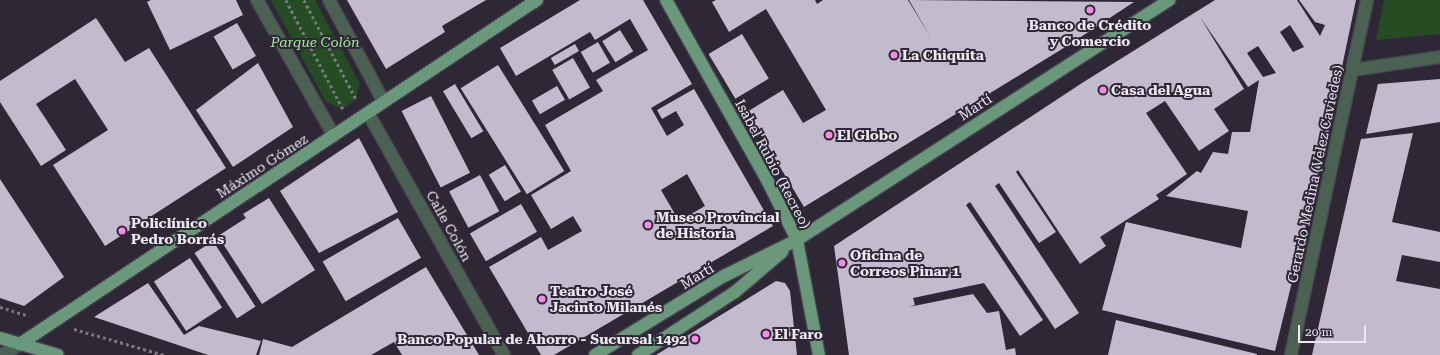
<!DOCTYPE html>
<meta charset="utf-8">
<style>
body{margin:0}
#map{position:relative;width:1440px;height:355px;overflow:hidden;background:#2d2736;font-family:"Roboto Serif",serif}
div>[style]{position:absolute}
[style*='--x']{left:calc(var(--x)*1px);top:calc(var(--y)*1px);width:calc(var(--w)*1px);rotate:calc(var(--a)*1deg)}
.green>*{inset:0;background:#254c22}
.building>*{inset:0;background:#c2bbce;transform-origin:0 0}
.path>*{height:2.5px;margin-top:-1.25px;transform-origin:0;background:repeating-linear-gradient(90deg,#7c7683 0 3px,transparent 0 6px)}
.roads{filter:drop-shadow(1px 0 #484250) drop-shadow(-1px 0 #484250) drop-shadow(0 1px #484250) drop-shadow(0 -1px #484250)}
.minor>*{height:12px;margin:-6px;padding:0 6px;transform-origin:6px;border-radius:6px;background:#4b6253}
.major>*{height:12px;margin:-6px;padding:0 6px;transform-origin:6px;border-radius:6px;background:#69997a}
.dots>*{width:11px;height:11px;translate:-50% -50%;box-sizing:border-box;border:2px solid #2d2736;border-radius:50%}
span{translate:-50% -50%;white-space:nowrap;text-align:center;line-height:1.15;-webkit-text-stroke:4px #2d2736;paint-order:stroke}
.poi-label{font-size:14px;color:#ece8f2;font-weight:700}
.left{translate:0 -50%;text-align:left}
.right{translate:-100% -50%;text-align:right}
.park-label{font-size:14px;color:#a6e4a0;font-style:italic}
.street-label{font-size:14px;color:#ece8f2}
.scale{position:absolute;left:1298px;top:325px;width:68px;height:18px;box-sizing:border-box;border:2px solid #ece8f2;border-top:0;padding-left:5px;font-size:12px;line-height:14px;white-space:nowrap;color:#ece8f2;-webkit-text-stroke:3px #2d2736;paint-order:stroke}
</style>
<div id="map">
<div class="green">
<div style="clip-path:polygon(271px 0,315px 0,360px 84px,356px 99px,343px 109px,326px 102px)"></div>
<div style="clip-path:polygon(1384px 0,1440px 0,1440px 34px,1376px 40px)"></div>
</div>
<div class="building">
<div style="clip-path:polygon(151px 0,236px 0,243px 15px,170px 50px,147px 2px)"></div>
<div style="clip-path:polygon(347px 0,486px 0,442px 26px,445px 32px,386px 69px)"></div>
<div style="clip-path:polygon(evenodd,580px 0,643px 0,692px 84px,651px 108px,667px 136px,684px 125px,676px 111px,662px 119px,657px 110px,694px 89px,773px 226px,554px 355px,541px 355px,489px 267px,541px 237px,548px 250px,582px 231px,573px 216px,551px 229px,531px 195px,571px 171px,545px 125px,603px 91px,596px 80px,648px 50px,630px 19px,595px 40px,590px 32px,516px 76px,500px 48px,580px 0,687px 174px,705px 206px,679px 221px,661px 190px,687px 174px)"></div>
<div style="clip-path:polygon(716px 0,815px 0,817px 4px,823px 0,908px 0,931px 38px,909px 0,1134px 2px,1067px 46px,804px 207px,747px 112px,783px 90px,803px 123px,826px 110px,766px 9px,729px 32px,712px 2px)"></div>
<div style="clip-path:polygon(evenodd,1215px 0,1297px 0,1320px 36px,1325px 25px,1315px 22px,1299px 0,1356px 0,1325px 148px,1275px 351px,1102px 310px,1126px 222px,1241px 248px,1248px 211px,1166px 196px,1197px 171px,1201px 173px,1213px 152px,1228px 154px,1232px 132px,1250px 132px,1259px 80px,1248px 87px,1200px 17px,1244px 89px,1214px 109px,1229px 131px,1199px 151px,1165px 101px,1146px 113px,1187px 174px,1156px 195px,1159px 199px,1100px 237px,1106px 246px,1080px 264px,1018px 170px,1016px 172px,1056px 232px,1039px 243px,999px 183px,995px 186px,1079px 313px,1055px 329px,970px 202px,966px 205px,1043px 320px,1020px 336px,984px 283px,913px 298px,915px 305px,909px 307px,973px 294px,987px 313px,999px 311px,1006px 350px,1015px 348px,1016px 355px,849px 355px,834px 246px,1082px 83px,1215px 0,1290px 25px,1304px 47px,1293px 52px,1280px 32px,1290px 25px,1215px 0,1258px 46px,1276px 73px,1263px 77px,1247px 53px,1258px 46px)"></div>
<div style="clip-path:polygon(96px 18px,125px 62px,149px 48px,226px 168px,105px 246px,53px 165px,108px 130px,75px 79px,36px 104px,66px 150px,41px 166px,0 102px,0 81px)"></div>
<div style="left:237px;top:23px;width:38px;height:27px;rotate:60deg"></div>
<div style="left:620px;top:30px;width:25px;height:21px;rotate:58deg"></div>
<div style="left:742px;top:34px;width:52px;height:39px;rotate:59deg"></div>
<div style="left:598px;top:42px;width:24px;height:20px;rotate:60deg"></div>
<div style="left:575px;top:44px;width:8px;height:28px;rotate:60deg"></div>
<div style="left:573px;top:58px;width:34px;height:24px;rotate:60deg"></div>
<div style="clip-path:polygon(258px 63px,293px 127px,233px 167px,196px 110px)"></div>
<div style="left:498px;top:65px;width:125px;height:44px;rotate:58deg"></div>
<div style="clip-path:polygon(1440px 79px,1440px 122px,1366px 134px,1378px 84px)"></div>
<div style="left:455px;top:84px;width:55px;height:14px;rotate:59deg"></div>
<div style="left:557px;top:86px;width:16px;height:29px;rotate:60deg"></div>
<div style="left:431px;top:96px;width:86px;height:33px;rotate:63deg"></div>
<div style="clip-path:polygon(1413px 133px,1392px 222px,1440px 232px,1440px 262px,1402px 255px,1396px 281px,1440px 289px,1440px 355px,1312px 355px,1361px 139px)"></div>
<div style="clip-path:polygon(359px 138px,398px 212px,319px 253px,280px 191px)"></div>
<div style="left:505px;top:165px;width:31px;height:19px;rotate:59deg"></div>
<div style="left:480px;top:175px;width:41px;height:35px;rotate:62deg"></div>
<div style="clip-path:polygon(0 179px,64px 277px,24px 306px,0 298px)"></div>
<div style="clip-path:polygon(269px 198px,315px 270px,262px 304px,218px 236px,246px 218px,243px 214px)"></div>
<div style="left:521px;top:204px;width:32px;height:59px;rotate:60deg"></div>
<div style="left:398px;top:218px;width:46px;height:87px;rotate:60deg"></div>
<div style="left:213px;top:241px;width:78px;height:22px;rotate:57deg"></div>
<div style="left:190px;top:258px;width:59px;height:43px;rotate:57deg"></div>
<div style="clip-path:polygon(426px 267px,479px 355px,402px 355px,394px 342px,371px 355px,259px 355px,263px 339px,292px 347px)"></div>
<div style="clip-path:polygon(776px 281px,785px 283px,790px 291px,797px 355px,712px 355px,708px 349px,712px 355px,656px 355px)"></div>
<div style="clip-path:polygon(148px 283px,184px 335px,199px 326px,261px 341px,256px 355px,208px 355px,94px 317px)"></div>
<div style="clip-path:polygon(1116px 320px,1257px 354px,1257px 355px,1108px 355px)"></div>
</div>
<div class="path">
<div style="--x:286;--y:0;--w:123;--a:62.4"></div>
<div style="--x:304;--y:0;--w:112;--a:62.3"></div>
<div style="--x:0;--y:307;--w:30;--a:17"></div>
<div style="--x:74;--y:329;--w:94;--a:16.1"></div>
</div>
<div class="roads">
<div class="minor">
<div style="--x:257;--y:0;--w:156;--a:60.5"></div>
<div style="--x:329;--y:0;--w:116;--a:61.7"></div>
<div style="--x:1353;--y:70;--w:88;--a:-8.5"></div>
<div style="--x:368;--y:113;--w:278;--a:60.7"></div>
<div style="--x:2;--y:355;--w:21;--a:-31"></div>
<div style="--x:1291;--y:355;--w:363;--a:-77.9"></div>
</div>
<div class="major">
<div style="--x:666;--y:0;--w:204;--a:60.7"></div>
<div style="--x:766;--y:178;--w:69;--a:63.4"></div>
<div style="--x:797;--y:240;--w:117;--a:79.2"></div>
<div style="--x:0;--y:338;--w:60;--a:16.3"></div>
<div style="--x:20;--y:344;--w:621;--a:-33.64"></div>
<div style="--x:595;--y:355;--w:151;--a:-31.5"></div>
<div style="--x:724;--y:276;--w:81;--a:-26.3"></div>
<div style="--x:797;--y:240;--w:443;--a:-32.8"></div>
<div style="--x:638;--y:355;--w:116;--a:-33"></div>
<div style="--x:735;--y:292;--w:62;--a:-40.4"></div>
</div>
</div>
<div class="dots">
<div style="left:1090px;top:10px;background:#f988e9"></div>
<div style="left:894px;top:55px;background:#f988e9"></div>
<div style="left:1103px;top:90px;background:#f988e9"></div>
<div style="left:829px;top:135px;background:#f988e9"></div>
<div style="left:648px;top:225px;background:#f988e9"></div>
<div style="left:122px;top:231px;background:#f988e9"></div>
<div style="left:842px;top:263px;background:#f988e9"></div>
<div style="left:542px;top:299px;background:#f988e9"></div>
<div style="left:766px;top:334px;background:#f988e9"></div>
<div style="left:695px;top:339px;background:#f988e9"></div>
</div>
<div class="poi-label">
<span style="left:1090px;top:33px">Banco de Crédito<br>y Comercio</span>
<span class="left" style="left:902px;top:55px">La Chiquita</span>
<span class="left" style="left:1111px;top:90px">Casa del Agua</span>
<span class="left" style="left:837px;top:135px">El Globo</span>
<span class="left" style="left:656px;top:225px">Museo Provincial<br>de Historia</span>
<span class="left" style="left:131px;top:231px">Policlínico<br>Pedro Borrás</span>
<span class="left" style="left:850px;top:263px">Oficina de<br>Correos Pinar 1</span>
<span class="left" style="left:550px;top:299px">Teatro José<br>Jacinto Milanés</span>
<span class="left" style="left:774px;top:334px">El Faro</span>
<span class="right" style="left:687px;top:339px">Banco Popular de Ahorro - Sucursal 1492</span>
</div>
<div class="park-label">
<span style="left:315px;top:42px">Parque Colón</span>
</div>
<div class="street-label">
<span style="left:975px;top:107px;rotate:-33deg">Martí</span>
<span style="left:773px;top:164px;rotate:62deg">Isabel Rubio (Recreo)</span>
<span style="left:262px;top:166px;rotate:-33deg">Máximo Gómez</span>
<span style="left:1315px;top:174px;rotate:-78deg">Gerardo Medina (Velez Caviedes)</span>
<span style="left:449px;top:226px;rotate:61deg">Calle Colón</span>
<span style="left:697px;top:276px;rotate:-31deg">Martí</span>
</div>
<div class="scale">20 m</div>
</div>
